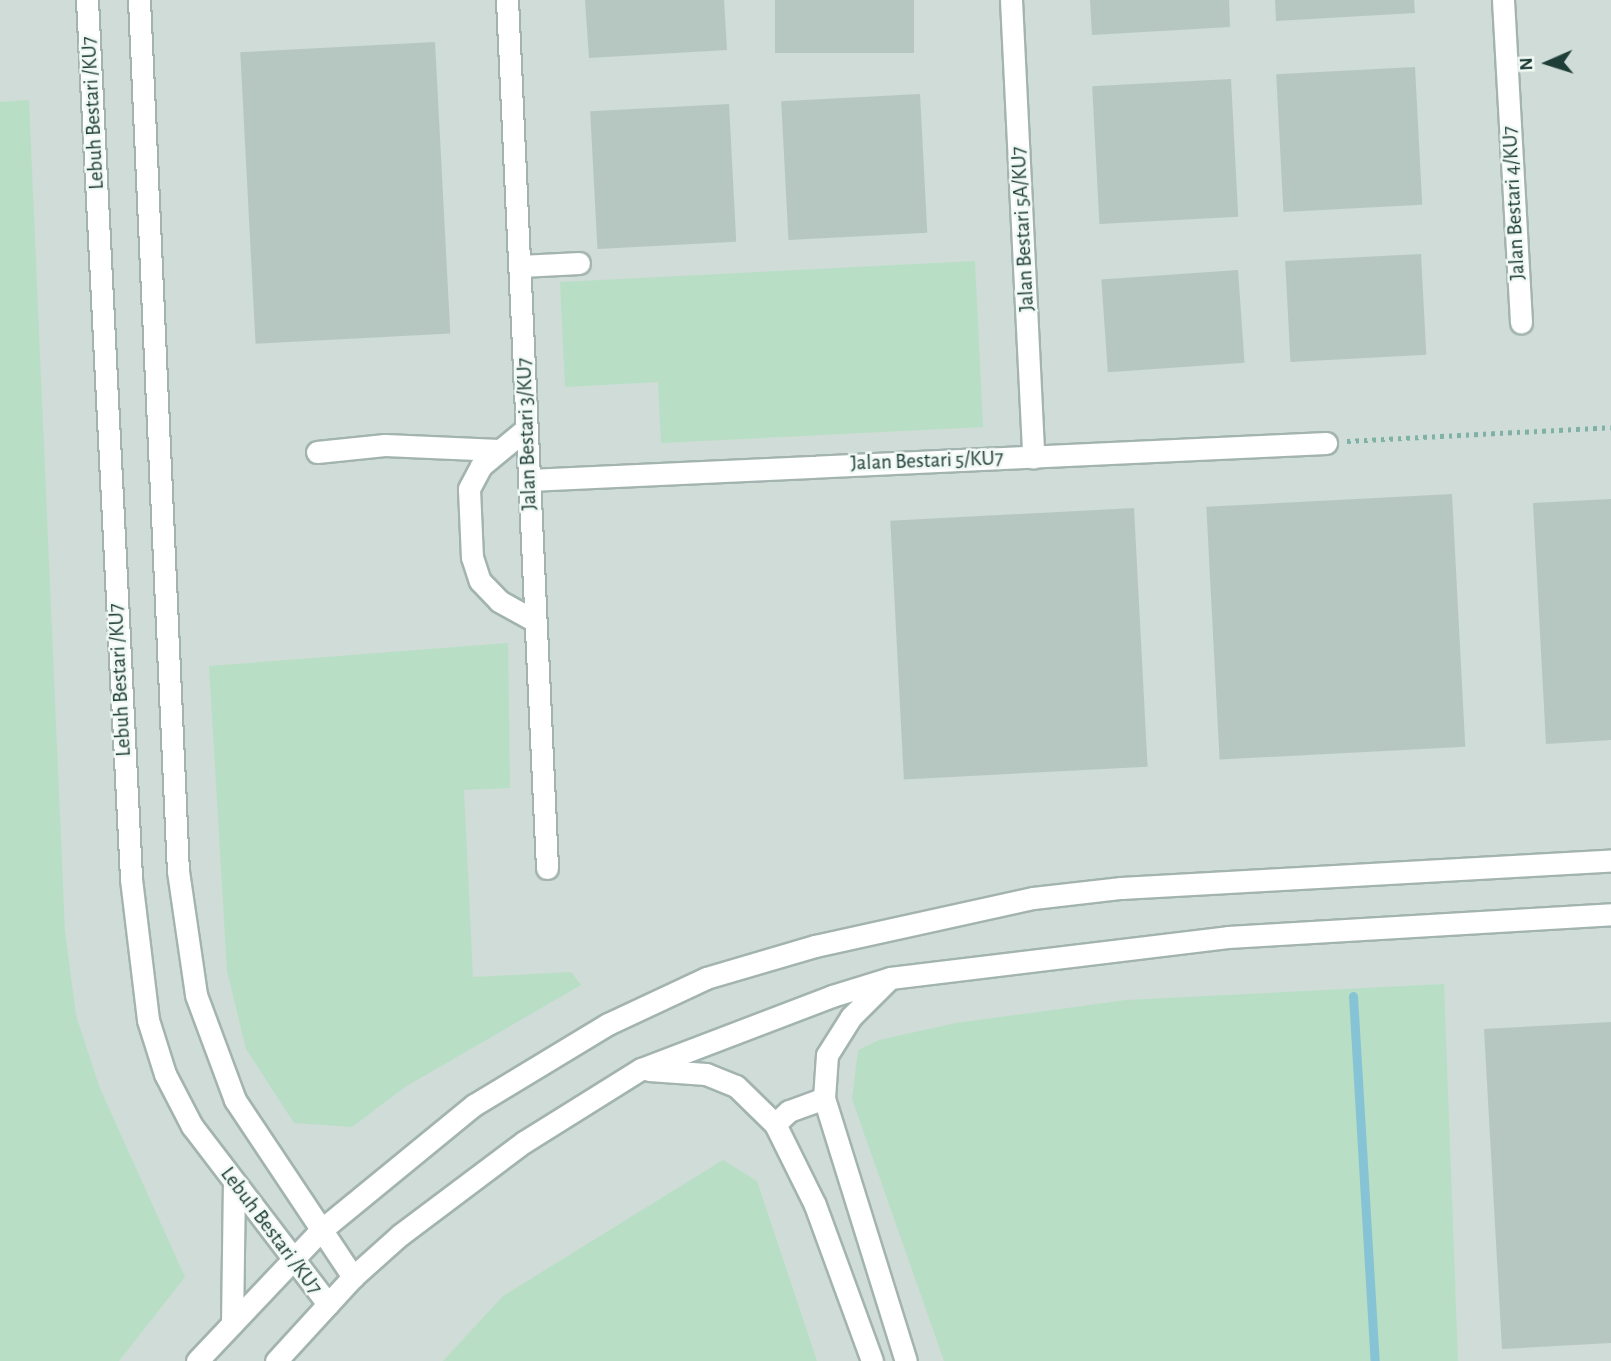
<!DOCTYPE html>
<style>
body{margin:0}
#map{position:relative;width:1611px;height:1361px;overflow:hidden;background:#e0ece8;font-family:"Alegreya Sans",sans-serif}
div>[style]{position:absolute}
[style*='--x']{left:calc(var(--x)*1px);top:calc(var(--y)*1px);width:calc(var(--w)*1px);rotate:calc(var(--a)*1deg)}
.built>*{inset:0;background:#cfdcd7;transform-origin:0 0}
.green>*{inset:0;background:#b8dfc5}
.stream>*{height:9px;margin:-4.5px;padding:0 4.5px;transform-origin:4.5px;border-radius:4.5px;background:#85c3d5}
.building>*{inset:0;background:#b6c7c1;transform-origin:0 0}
.path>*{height:4.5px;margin-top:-2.25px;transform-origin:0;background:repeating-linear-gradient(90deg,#7fb2a5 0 3.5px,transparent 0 8.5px)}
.roads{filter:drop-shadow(2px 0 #a3b4b0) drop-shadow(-2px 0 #a3b4b0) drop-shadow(0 2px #a3b4b0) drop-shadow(0 -2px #a3b4b0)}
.minor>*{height:21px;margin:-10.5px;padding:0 10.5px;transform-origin:10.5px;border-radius:10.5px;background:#fff}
span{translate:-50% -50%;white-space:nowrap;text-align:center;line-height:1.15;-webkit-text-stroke:5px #f1f9f5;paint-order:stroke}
.street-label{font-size:21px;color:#203e38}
.north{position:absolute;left:1513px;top:28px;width:70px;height:70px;-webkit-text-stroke:5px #f1f9f5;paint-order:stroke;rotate:267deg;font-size:19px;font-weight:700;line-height:28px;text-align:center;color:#203e38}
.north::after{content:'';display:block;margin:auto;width:24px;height:32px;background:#203e38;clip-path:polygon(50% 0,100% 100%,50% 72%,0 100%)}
</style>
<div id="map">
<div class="built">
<div style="left:0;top:0;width:1611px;height:1361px"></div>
</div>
<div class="green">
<div style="clip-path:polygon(29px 100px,65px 931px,76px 1015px,99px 1086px,185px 1277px,119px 1361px,0 1361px,0 102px)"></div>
<div style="clip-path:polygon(975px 261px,983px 427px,661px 443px,658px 382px,565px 387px,560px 282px)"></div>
<div style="clip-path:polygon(508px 643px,510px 788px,464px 790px,473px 977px,571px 972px,581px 985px,405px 1087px,352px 1127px,294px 1123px,246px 1049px,227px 971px,209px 666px)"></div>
<div style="clip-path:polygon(1444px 984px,1458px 1361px,944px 1361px,852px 1099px,858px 1050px,879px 1040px,956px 1023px,1126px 1000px)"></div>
<div style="clip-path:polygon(723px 1160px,757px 1181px,817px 1361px,443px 1361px,503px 1296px)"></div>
</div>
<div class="stream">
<div style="--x:1353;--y:996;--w:366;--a:86.6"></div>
</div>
<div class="building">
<div style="clip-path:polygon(585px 0,724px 0,727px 50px,589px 58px)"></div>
<div style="left:775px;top:0;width:139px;height:53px"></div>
<div style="clip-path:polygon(1090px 0,1229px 0,1230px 27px,1092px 35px)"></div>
<div style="clip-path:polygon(1275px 0,1414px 0,1415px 13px,1276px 21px)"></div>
<div style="left:435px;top:42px;width:292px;height:195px;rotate:87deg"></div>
<div style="left:1415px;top:67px;width:138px;height:139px;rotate:87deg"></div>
<div style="left:1231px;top:79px;width:138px;height:139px;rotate:87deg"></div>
<div style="left:920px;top:94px;width:139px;height:139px;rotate:87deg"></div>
<div style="left:729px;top:104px;width:138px;height:139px;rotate:87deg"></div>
<div style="left:1421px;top:254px;width:101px;height:136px;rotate:87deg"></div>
<div style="left:1238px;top:270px;width:93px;height:137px;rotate:86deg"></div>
<div style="left:1452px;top:494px;width:253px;height:246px;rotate:87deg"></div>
<div style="clip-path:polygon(1611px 499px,1611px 740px,1546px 744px,1533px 503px)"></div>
<div style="left:1134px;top:508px;width:259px;height:244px;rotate:87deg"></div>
<div style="clip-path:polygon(1611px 1022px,1611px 1343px,1502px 1349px,1484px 1029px)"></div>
</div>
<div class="path">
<div style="--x:1347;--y:441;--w:264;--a:-3"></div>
</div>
<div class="roads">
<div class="minor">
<div style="--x:87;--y:0;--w:880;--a:87.13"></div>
<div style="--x:131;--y:879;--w:142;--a:83.1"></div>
<div style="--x:148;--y:1020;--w:57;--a:72.5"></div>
<div style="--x:165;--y:1074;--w:59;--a:62.6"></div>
<div style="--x:192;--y:1126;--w:224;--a:52.6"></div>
<div style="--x:139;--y:0;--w:872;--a:87.44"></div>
<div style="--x:178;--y:871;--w:125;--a:81.7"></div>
<div style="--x:196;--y:995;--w:112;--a:69.6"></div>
<div style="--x:235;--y:1100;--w:213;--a:56.3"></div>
<div style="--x:507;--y:0;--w:869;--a:87.36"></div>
<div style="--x:1011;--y:0;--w:458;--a:87.2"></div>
<div style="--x:1503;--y:0;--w:323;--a:86.8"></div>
<div style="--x:521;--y:266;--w:58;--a:-3"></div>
<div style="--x:527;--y:428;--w:60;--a:140.4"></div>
<div style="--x:481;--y:466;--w:26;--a:118"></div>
<div style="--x:469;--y:489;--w:68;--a:87.5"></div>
<div style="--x:472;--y:557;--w:25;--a:72"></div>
<div style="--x:480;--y:581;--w:28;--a:46"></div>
<div style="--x:499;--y:601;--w:41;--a:29.1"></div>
<div style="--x:317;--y:452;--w:68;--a:-5.9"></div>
<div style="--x:385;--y:445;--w:114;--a:2.5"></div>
<div style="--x:529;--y:480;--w:798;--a:-2.66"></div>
<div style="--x:889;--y:979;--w:54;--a:135"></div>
<div style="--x:851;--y:1017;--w:45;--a:122.3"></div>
<div style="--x:827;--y:1055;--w:43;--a:94"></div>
<div style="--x:824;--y:1098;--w:275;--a:72.7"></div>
<div style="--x:649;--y:1070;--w:57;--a:4"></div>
<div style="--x:706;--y:1074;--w:32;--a:22"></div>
<div style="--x:736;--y:1086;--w:54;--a:44.3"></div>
<div style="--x:775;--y:1124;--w:90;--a:63.7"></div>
<div style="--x:815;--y:1205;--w:166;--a:69.9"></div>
<div style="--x:775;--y:1124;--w:19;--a:-43"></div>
<div style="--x:789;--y:1111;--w:37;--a:-20"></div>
<div style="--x:232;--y:1324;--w:142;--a:-89.2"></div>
<div style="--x:197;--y:1361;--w:179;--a:-46.6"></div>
<div style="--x:320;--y:1231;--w:199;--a:-39.3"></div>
<div style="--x:474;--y:1105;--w:157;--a:-31.2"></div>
<div style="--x:608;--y:1024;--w:108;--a:-25.1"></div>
<div style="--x:706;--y:978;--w:114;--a:-16.4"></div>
<div style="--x:815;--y:946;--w:223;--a:-12.4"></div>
<div style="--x:1033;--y:898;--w:89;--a:-6.5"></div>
<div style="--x:1121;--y:888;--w:491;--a:-3.2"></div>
<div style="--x:276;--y:1361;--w:114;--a:-47.5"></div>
<div style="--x:353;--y:1277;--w:63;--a:-41.8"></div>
<div style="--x:400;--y:1235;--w:155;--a:-36.9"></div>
<div style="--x:524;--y:1142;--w:138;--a:-32"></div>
<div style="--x:641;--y:1069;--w:204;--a:-20.9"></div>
<div style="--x:832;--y:996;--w:61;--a:-17.2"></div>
<div style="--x:890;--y:978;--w:340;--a:-6.9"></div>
<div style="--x:1228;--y:937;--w:384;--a:-3.4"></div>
</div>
</div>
<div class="street-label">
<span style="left:93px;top:113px;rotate:-93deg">Lebuh Bestari /KU7</span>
<span style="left:1514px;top:203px;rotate:-93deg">Jalan Bestari 4/KU7</span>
<span style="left:1023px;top:229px;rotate:-93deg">Jalan Bestari 5A/KU7</span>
<span style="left:527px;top:434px;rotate:-92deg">Jalan Bestari 3/KU7</span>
<span style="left:927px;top:461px;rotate:-2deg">Jalan Bestari 5/KU7</span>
<span style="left:120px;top:680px;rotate:-93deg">Lebuh Bestari /KU7</span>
<span style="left:271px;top:1231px;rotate:53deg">Lebuh Bestari /KU7</span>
</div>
<div class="north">N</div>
</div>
